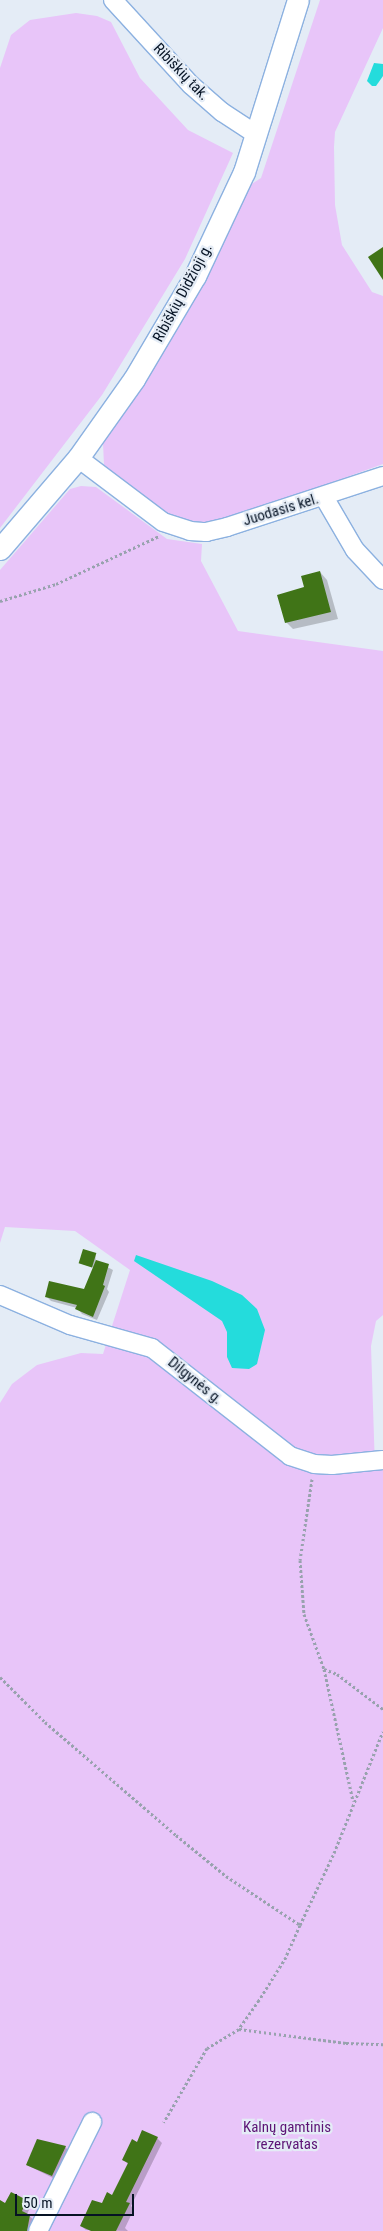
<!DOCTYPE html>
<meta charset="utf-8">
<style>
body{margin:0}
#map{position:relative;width:383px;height:2231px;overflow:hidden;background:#e4ecf6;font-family:"Roboto Condensed",sans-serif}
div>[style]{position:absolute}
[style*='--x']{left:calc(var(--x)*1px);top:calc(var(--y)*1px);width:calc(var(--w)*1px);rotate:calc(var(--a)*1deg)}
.green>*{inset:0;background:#e8c5f9}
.water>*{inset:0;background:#24dcdc}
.shadow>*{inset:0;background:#0003}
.building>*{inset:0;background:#407417;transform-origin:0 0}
.path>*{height:3px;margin-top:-1.5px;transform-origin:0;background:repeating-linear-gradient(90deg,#98a2ae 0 2.5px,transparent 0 5px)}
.roads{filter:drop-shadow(1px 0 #8cb1e0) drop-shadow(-1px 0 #8cb1e0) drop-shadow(0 1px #8cb1e0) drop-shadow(0 -1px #8cb1e0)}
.minor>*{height:18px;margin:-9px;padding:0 9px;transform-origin:9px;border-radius:9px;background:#fff}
.major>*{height:21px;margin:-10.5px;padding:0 10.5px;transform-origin:10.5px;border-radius:10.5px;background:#fff}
span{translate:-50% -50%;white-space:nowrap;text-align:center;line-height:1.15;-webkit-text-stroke:4.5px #e4ecf6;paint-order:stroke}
.street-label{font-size:15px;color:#061324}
.park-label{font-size:15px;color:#5c1475}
.scale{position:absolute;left:15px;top:2194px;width:119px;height:22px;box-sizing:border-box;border:2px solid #061324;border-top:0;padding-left:6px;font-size:15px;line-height:18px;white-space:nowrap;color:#061324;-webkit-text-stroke:4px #e4ecf6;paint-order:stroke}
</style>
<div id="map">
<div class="green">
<div style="clip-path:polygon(320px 0,383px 0,383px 28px,335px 132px,334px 147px,335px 205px,342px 245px,372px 292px,383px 296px,383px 464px,238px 516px,204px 524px,190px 523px,161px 511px,104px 465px,103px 443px,184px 319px,250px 185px,261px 178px)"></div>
<div style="clip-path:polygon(76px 13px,97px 16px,111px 22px,140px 78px,188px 130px,233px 153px,185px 259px,102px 395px,0 528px,0 68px,11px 35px,30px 20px)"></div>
<div style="clip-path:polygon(81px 486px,96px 487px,167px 539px,202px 544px,201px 561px,238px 631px,383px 651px,383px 1315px,376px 1321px,371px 1346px,375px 1468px,383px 1468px,383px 2231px,0 2231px,0 1403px,12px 1384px,37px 1365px,81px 1353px,103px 1354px,130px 1270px,75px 1231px,5px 1227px,0 1243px,0 570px,70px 489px)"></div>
</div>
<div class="water">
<div style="clip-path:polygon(374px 63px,383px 64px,383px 76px,376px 86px,372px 86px,367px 81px)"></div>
<div style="clip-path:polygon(136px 1255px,212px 1281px,242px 1295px,257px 1309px,265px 1330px,257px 1364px,249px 1369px,232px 1368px,227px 1357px,227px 1332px,222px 1321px,134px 1261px)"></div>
</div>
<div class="shadow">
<div style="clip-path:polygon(320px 572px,327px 580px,338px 619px,293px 629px,286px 622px,305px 588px)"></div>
<div style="clip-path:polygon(95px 1254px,96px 1261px,113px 1270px,107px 1289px,109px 1292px,97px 1320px,82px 1314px,77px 1308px,51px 1301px,47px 1297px,85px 1291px,94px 1268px,80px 1263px)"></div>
<div style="clip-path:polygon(157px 2138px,162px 2143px,131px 2206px,134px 2209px,125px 2228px,128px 2231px,86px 2230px,81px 2226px,113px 2197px,129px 2165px,123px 2159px,137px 2143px)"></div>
<div style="clip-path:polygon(65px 2147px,70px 2152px,57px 2180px,27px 2165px)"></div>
<div style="clip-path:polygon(0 2201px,6px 2204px,26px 2201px,31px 2206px,27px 2214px,34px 2220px,33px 2231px,0 2231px)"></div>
</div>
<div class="building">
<div style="clip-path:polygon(383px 247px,383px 280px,368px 257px)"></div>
<div style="clip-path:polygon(320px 571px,331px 612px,285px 623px,277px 595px,304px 587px,301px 576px)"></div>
<div style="left:83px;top:1249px;width:14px;height:15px;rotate:17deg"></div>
<div style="clip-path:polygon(96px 1260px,109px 1264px,103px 1285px,105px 1286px,93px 1317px,75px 1309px,77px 1305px,45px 1297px,49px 1281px,84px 1289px)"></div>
<div style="clip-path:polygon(142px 2130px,158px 2137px,126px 2202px,130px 2203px,116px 2231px,91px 2231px,80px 2226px,92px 2200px,102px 2203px,107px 2192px,112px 2195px,128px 2163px,122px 2160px,132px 2139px,137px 2142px)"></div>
<div style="clip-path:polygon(37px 2139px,66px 2146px,52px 2176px,26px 2165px)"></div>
<div style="clip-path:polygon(11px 2192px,27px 2200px,22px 2211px,30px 2215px,27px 2231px,0 2231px,0 2200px,5px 2203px)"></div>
</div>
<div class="path">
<div style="--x:0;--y:601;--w:59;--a:-16.9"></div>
<div style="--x:56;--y:584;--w:114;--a:-25"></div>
<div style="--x:312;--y:1479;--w:82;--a:98.4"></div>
<div style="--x:300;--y:1560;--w:54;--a:85.8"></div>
<div style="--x:304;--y:1614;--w:59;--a:70"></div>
<div style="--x:324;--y:1669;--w:135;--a:77.6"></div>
<div style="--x:324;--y:1669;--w:14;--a:21"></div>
<div style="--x:337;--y:1674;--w:58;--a:37.3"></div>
<div style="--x:0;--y:1677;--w:64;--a:45"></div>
<div style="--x:45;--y:1722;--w:173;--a:40.8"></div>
<div style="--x:176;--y:1835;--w:65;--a:39.4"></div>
<div style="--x:226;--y:1876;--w:89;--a:33.5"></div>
<div style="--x:300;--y:1925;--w:35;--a:114"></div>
<div style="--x:286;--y:1957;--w:51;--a:122.1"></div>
<div style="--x:259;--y:2000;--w:35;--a:125"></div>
<div style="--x:239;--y:2029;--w:37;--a:149"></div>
<div style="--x:207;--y:2048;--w:86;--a:120.2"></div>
<div style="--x:300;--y:1925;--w:80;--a:-64.7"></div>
<div style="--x:334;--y:1853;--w:131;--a:-68.1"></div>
<div style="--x:239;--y:2029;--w:108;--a:7.5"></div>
<div style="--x:346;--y:2043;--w:37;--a:2"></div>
</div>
<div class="roads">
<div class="minor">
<div style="--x:113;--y:0;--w:115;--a:47.5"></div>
<div style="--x:191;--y:85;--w:41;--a:41.1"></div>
<div style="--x:222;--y:112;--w:42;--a:33.3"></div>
<div style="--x:78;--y:458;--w:106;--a:37"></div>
<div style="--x:163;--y:522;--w:28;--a:18"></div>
<div style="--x:190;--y:531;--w:16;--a:4"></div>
<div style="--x:206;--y:532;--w:22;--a:-13"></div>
<div style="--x:227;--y:527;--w:164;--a:-18.1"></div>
<div style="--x:324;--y:497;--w:61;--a:59.7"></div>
<div style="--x:355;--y:550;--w:41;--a:47"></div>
<div style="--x:0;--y:1295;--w:76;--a:23.2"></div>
<div style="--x:70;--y:1325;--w:85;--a:15.7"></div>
<div style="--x:152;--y:1348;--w:175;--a:38"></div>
<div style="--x:290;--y:1456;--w:25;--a:18"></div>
<div style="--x:314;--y:1464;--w:18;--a:3"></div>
<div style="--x:332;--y:1465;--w:51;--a:-5.6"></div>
<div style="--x:38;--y:2231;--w:122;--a:-63.6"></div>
</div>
<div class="major">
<div style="--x:0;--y:549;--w:120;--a:-49.4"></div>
<div style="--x:78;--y:458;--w:97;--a:-54.7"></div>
<div style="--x:134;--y:379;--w:120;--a:-59.4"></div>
<div style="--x:195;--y:276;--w:115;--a:-64.8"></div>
<div style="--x:244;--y:172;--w:180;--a:-72.6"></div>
</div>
</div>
<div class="street-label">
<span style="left:181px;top:72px;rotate:46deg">Ribiškių tak.</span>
<span style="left:183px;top:293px;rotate:-62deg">Ribiškių Didžioji g.</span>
<span style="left:281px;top:510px;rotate:-17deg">Juodasis kel.</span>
<span style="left:195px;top:1381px;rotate:39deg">Dilgynės g.</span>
</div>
<div class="park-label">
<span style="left:287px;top:2136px">Kalnų gamtinis<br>rezervatas</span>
</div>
<div class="scale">50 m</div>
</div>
